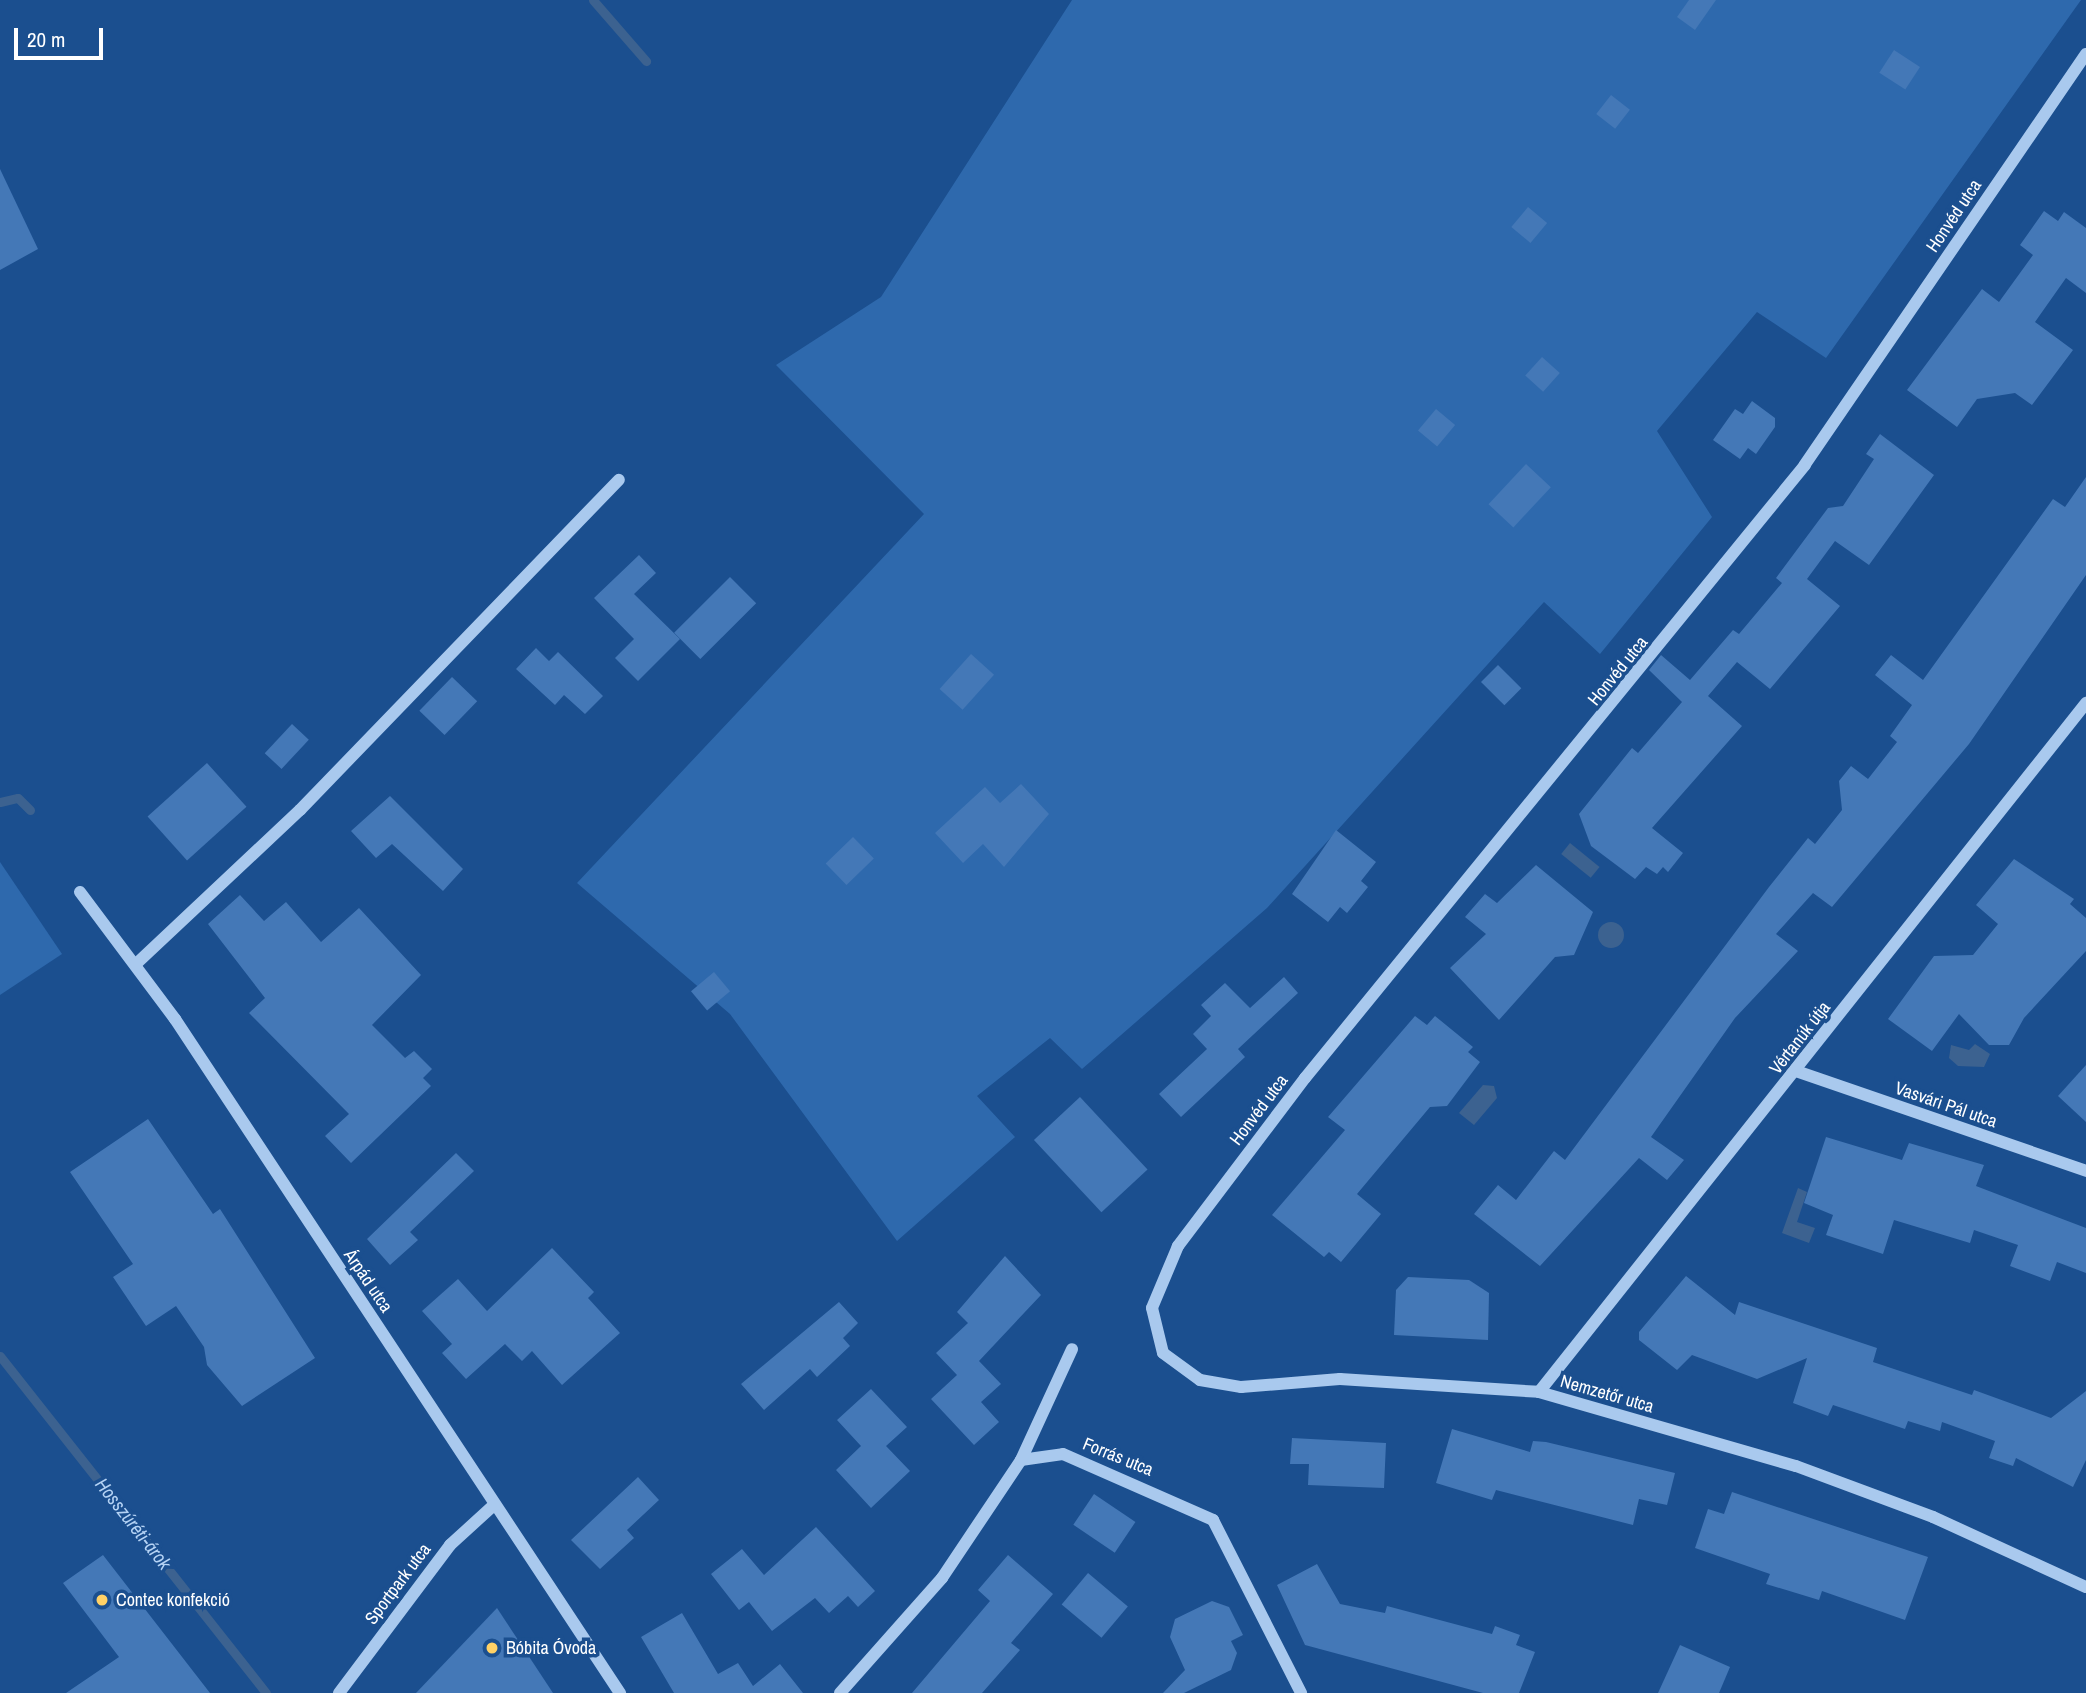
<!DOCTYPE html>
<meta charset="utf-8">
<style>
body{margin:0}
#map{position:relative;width:2086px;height:1693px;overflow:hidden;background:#1b4f8f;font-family:"Archivo Narrow",sans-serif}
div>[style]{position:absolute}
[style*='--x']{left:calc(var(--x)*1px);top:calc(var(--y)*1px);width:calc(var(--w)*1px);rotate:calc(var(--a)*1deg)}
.green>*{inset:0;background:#2e69ad}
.water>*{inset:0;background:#3c6290;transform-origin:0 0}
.round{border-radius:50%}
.stream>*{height:9px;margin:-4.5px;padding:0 4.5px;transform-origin:4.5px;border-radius:4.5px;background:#3c6290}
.building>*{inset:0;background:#4478b7;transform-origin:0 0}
.minor>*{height:12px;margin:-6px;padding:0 6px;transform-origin:6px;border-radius:6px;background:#a9c9ee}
.dots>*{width:19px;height:19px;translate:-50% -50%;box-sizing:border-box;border:4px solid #1b4f8f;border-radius:50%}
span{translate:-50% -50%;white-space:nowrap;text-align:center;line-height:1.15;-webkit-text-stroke:7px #1b4f8f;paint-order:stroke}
.street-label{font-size:18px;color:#fff}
.poi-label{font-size:18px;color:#fff}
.left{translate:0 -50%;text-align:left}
.water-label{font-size:19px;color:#b5d3f5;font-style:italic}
.scale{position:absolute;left:14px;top:28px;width:89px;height:32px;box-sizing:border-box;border:4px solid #fff;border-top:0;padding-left:9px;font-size:21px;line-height:24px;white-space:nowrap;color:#fff;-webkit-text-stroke:5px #1b4f8f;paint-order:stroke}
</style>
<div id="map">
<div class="green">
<div style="clip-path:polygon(1072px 0,2081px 0,1826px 358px,1757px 312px,1657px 431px,1712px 517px,1600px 654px,1544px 602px,1267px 908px,1082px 1069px,1050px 1038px,977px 1096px,1015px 1137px,897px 1241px,730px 1014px,577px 883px,924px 514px,776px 365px,881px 297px)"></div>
<div style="clip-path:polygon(0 862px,62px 954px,0 995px)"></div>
</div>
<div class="water">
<div style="left:1570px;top:843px;width:38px;height:14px;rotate:39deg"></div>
<div class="round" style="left:1598px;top:922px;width:26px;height:26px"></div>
<div style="clip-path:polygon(1975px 1044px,1990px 1054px,1984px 1067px,1958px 1066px,1949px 1058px,1951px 1045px,1969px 1050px)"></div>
<div style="clip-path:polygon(1483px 1085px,1494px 1086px,1497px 1098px,1474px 1125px,1459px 1113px)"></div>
<div style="clip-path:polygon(1798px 1188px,1807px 1192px,1797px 1222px,1815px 1228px,1809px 1243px,1782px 1233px)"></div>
</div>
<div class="stream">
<div style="--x:593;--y:0;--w:81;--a:49"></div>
<div style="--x:0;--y:802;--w:18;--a:-13"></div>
<div style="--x:18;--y:798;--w:17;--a:45"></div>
<div style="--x:0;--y:1356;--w:429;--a:51.7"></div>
</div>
<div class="building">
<div style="clip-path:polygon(1689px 0,1716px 0,1695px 30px,1677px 17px)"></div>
<div style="left:1894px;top:50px;width:31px;height:27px;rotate:33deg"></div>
<div style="left:1611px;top:95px;width:24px;height:24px;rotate:38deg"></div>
<div style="clip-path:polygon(0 169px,38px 249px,0 270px)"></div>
<div style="left:1528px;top:207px;width:25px;height:26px;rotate:40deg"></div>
<div style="clip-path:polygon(2044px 211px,2058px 221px,2064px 212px,2086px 228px,2086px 293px,2066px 278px,2035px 322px,2073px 350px,2032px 405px,2015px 393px,1977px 399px,1957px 427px,1907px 390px,1982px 289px,1999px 302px,2033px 255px,2020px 245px)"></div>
<div style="left:1542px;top:357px;width:24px;height:25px;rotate:42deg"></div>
<div style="clip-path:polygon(1752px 401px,1775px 418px,1775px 427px,1756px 454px,1748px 448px,1740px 459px,1713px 440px,1735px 409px,1743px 414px)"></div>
<div style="left:1436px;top:409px;width:25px;height:28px;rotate:40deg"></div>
<div style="clip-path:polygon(1880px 434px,1934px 475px,1869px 565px,1835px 541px,1807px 579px,1840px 606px,1770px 689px,1737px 662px,1708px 696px,1742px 726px,1652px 828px,1683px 853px,1668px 872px,1663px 867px,1657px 874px,1646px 867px,1635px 879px,1591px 846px,1579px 814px,1632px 748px,1638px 753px,1682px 702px,1649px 670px,1661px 655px,1690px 680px,1733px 630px,1739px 634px,1782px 583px,1776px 578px,1828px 508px,1843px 506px,1874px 459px,1866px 454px)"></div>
<div style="left:1526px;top:464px;width:34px;height:55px;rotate:43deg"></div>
<div style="clip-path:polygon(2086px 477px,2086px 575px,1969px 744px,1832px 907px,1813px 893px,1776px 934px,1798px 951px,1735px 1018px,1651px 1137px,1684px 1160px,1667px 1180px,1639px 1158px,1540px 1266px,1474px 1214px,1498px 1185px,1516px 1200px,1554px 1151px,1565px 1160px,1769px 887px,1808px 838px,1815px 844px,1842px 810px,1839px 781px,1851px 766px,1868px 779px,1897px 742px,1890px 736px,1912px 705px,1875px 675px,1891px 655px,1923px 680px,2053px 499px,2065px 507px)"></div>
<div style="clip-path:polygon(639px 555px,656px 573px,634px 594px,680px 639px,638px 681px,615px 658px,634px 639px,594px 598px)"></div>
<div style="left:730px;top:577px;width:37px;height:79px;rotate:45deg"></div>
<div style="clip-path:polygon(536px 648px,549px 661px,558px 652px,603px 696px,585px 714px,564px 695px,555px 705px,516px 669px)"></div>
<div style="left:971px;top:654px;width:31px;height:47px;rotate:42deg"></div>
<div style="left:1498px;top:665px;width:33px;height:24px;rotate:45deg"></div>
<div style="left:452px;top:677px;width:35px;height:47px;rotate:44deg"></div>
<div style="left:292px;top:724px;width:23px;height:40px;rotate:43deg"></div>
<div style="left:207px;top:763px;width:59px;height:80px;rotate:48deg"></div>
<div style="clip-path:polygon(1021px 784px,1049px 814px,1004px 867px,983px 844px,963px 863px,935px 833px,985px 787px,1000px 803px)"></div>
<div style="clip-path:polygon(390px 796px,463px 869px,443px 891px,392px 844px,376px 858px,351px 831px)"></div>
<div style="clip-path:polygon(1336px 830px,1376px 862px,1361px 881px,1368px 887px,1347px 913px,1340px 907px,1328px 922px,1292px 894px)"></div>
<div style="left:853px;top:837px;width:30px;height:38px;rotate:46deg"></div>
<div style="clip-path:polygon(2014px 859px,2074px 899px,2070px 904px,2086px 918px,2086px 951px,2024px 1018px,2009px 1045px,1989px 1045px,1959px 1014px,1932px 1051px,1888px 1019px,1934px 956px,1973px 955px,1998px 924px,1976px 905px)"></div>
<div style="clip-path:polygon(1536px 865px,1593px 912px,1574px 955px,1555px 957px,1499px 1020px,1450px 968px,1486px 934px,1465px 917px,1485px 894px,1497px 903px)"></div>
<div style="clip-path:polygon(240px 895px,264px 921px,286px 902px,321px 942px,359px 908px,421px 975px,372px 1025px,405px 1058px,414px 1051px,432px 1069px,423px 1078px,431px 1086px,351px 1163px,325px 1136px,349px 1114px,249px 1013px,265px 998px,208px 924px)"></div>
<div style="left:714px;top:972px;width:25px;height:30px;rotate:50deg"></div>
<div style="clip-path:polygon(1284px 977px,1298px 993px,1238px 1049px,1245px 1057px,1181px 1117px,1159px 1094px,1207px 1049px,1193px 1034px,1211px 1016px,1201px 1005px,1225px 983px,1250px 1008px)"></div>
<div style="clip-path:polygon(1415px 1016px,1427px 1025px,1435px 1016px,1473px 1047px,1468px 1052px,1480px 1062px,1447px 1106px,1430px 1107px,1357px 1194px,1381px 1214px,1341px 1262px,1329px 1252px,1324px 1257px,1272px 1215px,1345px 1130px,1328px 1117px)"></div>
<div style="clip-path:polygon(2086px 1065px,2086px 1122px,2058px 1096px)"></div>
<div style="left:1080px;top:1097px;width:99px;height:63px;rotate:47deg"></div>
<div style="clip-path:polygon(148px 1119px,213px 1214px,220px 1209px,315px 1358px,242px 1406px,207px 1365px,204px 1347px,176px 1306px,146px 1326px,113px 1277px,133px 1264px,70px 1172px)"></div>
<div style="clip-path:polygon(1826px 1137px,1902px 1160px,1909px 1143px,1984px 1165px,1976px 1186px,2086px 1228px,2086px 1273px,2057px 1262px,2050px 1281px,2010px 1266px,2018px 1245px,1974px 1230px,1970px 1243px,1894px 1220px,1883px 1254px,1826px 1235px,1833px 1215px,1804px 1203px)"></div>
<div style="clip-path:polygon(456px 1153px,474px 1171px,410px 1232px,418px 1240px,390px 1265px,367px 1239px)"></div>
<div style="clip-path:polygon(552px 1248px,594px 1292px,588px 1298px,620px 1333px,562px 1385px,532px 1351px,522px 1361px,505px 1344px,466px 1379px,442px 1353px,452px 1344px,422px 1311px,458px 1279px,487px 1311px)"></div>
<div style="clip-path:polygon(1005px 1256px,1041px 1295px,979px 1361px,1001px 1384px,981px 1402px,999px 1422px,974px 1445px,931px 1399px,957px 1375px,936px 1353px,968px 1323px,957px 1312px)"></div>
<div style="clip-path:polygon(1686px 1276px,1735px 1315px,1739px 1302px,1877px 1348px,1873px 1362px,1972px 1395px,1974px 1390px,2051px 1418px,2086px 1391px,2086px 1460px,2073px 1487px,2016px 1458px,2013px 1466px,1989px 1458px,1995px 1441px,1942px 1422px,1940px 1431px,1908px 1421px,1905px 1429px,1833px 1405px,1828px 1416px,1793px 1403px,1807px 1358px,1757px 1379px,1692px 1355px,1677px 1370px,1639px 1340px,1639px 1332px)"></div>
<div style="clip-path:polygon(1408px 1277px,1469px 1280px,1489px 1293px,1488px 1340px,1394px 1335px,1396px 1290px)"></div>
<div style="clip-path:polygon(839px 1302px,858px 1323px,843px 1338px,850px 1346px,817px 1377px,810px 1369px,764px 1410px,741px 1384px)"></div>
<div style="clip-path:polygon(871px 1389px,907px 1427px,886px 1446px,910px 1471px,871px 1508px,836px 1470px,861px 1446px,837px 1420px)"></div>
<div style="clip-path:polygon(1452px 1429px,1530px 1452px,1533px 1441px,1546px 1442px,1675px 1473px,1667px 1505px,1639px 1499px,1633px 1525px,1496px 1490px,1492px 1500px,1436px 1483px)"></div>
<div style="clip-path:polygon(1292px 1438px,1386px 1443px,1384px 1488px,1308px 1485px,1309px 1464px,1290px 1464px)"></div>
<div style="clip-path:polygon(638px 1477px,659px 1500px,627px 1530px,634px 1538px,600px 1569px,571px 1540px)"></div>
<div style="clip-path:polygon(1732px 1492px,1928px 1557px,1905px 1620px,1822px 1591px,1819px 1600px,1766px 1584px,1770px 1574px,1695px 1548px,1708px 1509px,1724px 1514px)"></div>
<div style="left:1094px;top:1494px;width:50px;height:37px;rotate:34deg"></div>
<div style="clip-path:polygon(816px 1527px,875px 1591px,858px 1607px,848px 1596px,829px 1613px,815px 1598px,772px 1631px,749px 1602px,739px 1610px,711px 1574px,742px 1549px,764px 1575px)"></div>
<div style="clip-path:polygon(103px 1555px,210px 1693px,66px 1693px,119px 1657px,63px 1583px)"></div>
<div style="clip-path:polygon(1008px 1555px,1053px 1594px,1011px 1643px,1020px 1650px,982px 1693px,912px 1693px,990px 1601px,978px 1590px)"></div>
<div style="clip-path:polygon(1317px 1564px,1340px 1604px,1385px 1613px,1387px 1606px,1492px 1634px,1495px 1626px,1520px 1635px,1516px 1645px,1535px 1652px,1519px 1693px,1483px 1693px,1305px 1645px,1277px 1585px)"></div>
<div style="left:1088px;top:1573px;width:52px;height:41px;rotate:40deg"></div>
<div style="clip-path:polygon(1212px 1601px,1229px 1607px,1243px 1635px,1231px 1641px,1237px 1653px,1231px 1670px,1184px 1693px,1163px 1693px,1185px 1670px,1170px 1637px,1175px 1619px)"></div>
<div style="clip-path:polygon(497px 1608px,553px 1693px,416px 1693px)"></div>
<div style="clip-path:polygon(682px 1613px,718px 1674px,738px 1663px,753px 1686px,780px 1664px,803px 1693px,674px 1693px,641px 1637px)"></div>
<div style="clip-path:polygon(1680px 1645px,1730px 1667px,1719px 1693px,1658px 1693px)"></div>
</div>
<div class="minor">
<div style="--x:2086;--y:54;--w:498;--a:124.4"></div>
<div style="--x:1805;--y:465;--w:791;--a:129.2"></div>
<div style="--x:1305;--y:1078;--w:211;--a:127.1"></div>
<div style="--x:1178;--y:1246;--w:67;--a:112.8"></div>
<div style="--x:1152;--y:1308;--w:46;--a:76.3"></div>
<div style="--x:1163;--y:1353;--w:46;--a:36.1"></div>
<div style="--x:1200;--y:1380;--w:42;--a:9.7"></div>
<div style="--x:1241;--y:1387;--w:99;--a:-4.6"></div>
<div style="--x:1340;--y:1379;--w:199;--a:3.7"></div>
<div style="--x:1539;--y:1392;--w:267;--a:16.1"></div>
<div style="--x:1796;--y:1466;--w:146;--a:20.4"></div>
<div style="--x:1933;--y:1517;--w:168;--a:24.6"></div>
<div style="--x:80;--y:892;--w:159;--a:53.2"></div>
<div style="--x:175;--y:1019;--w:808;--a:56.57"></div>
<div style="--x:136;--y:964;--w:225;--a:-43.2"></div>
<div style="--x:300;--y:810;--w:459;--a:-46"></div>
<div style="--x:1796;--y:1071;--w:307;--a:19"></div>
<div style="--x:1539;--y:1392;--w:880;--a:-51.55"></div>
<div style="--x:1021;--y:1460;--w:42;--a:-8.1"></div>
<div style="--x:1063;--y:1454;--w:164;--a:23.7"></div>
<div style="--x:1213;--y:1520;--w:194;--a:63"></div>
<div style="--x:339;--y:1693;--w:185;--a:-53.1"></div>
<div style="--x:450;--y:1545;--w:59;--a:-42.3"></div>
<div style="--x:840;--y:1693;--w:154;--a:-48.4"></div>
<div style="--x:942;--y:1578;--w:142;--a:-56.2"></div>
<div style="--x:1021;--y:1460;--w:122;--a:-65.3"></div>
</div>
<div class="dots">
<div style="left:102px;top:1600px;background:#ffd166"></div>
<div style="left:492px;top:1648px;background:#ffd166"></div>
</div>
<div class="street-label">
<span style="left:1954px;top:216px;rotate:-56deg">Honvéd utca</span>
<span style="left:1618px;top:671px;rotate:-51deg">Honvéd utca</span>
<span style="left:1800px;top:1038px;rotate:-52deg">Vértanúk útja</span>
<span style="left:1946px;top:1105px;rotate:19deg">Vasvári Pál utca</span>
<span style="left:1259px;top:1110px;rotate:-53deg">Honvéd utca</span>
<span style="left:368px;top:1281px;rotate:56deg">Árpád utca</span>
<span style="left:1607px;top:1394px;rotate:16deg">Nemzetőr utca</span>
<span style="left:1118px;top:1457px;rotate:22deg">Forrás utca</span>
<span style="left:398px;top:1584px;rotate:-53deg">Sportpark utca</span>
</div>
<div class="poi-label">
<span class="left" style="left:116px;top:1600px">Contec konfekció</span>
<span class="left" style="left:506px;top:1648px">Bóbita Óvoda</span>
</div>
<div class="water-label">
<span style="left:133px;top:1524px;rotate:52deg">Hosszúréti-árok</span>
</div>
<div class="scale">20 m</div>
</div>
